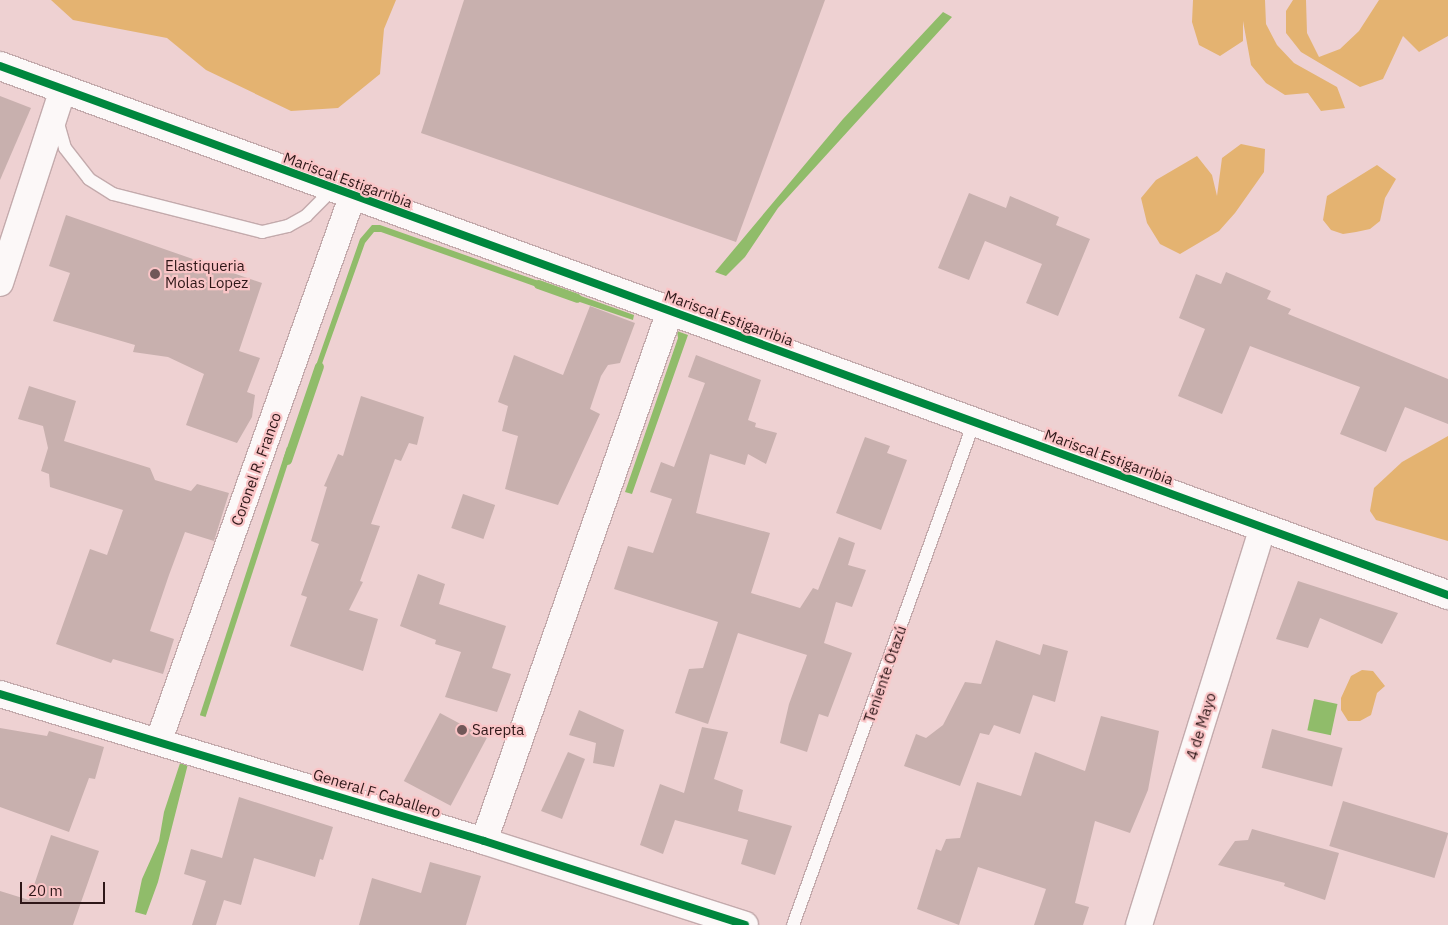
<!DOCTYPE html>
<meta charset="utf-8">
<style>
body{margin:0}
#map{position:relative;width:1448px;height:925px;overflow:hidden;background:#eed1d2;font-family:"IBM Plex Sans",sans-serif}
div>[style]{position:absolute}
[style*='--x']{left:calc(var(--x)*1px);top:calc(var(--y)*1px);width:calc(var(--w)*1px);rotate:calc(var(--a)*1deg)}
.green>*{inset:0;background:#e4b371}
.water>*{inset:0;background:#90bc6a;transform-origin:0 0}
.stream>*{height:9px;margin:-4.5px;padding:0 4.5px;transform-origin:4.5px;border-radius:4.5px;background:#90bc6a}
.building>*{inset:0;background:#c8b0ae;transform-origin:0 0}
.roads{filter:drop-shadow(1px 0 #c3aaac) drop-shadow(-1px 0 #c3aaac) drop-shadow(0 1px #c3aaac) drop-shadow(0 -1px #c3aaac)}
.lane>*{height:12px;margin:-6px;padding:0 6px;transform-origin:6px;border-radius:6px;background:#fcf8f8}
.street>*{height:26px;margin:-13px;padding:0 13px;transform-origin:13px;border-radius:13px;background:#fcf8f8}
.secondary>*{height:28px;margin:-14px;padding:0 14px;transform-origin:14px;border-radius:14px;background:#fcf8f8}
.cycleway>*{height:8px;margin:-4px;padding:0 4px;transform-origin:4px;border-radius:4px;background:#00873e}
.dots>*{width:14px;height:14px;translate:-50% -50%;box-sizing:border-box;border:2px solid #fac5c7;border-radius:50%}
span{translate:-50% -50%;white-space:nowrap;text-align:center;line-height:1.15;-webkit-text-stroke:4.5px #fac5c7;paint-order:stroke}
.street-label{font-size:15px;color:#2e1718}
.poi-label{font-size:15px;color:#2e1718}
.left{translate:0 -50%;text-align:left}
.scale{position:absolute;left:20px;top:882px;width:85px;height:22px;box-sizing:border-box;border:2px solid #2e1718;border-top:0;padding-left:6px;font-size:15px;line-height:18px;white-space:nowrap;color:#2e1718;-webkit-text-stroke:4px #fac5c7;paint-order:stroke}
</style>
<div id="map">
<div class="green">
<div style="clip-path:polygon(51px 0,396px 0,384px 29px,380px 74px,338px 108px,291px 111px,206px 70px,167px 38px,73px 20px)"></div>
<div style="clip-path:polygon(1193px 0,1265px 0,1266px 24px,1277px 45px,1294px 63px,1337px 87px,1345px 108px,1321px 111px,1308px 93px,1285px 95px,1266px 83px,1251px 65px,1243px 21px,1243px 41px,1220px 56px,1199px 45px,1192px 22px)"></div>
<div style="clip-path:polygon(1293px 0,1306px 0,1307px 33px,1319px 57px,1340px 49px,1359px 31px,1379px 0,1448px 0,1448px 36px,1419px 52px,1403px 36px,1383px 79px,1360px 87px,1301px 52px,1286px 33px,1286px 11px)"></div>
<div style="clip-path:polygon(1241px 144px,1265px 149px,1264px 172px,1235px 213px,1219px 231px,1180px 254px,1160px 244px,1147px 223px,1141px 198px,1156px 180px,1197px 156px,1212px 175px,1217px 196px,1222px 158px)"></div>
<div style="clip-path:polygon(1377px 165px,1396px 179px,1385px 198px,1380px 221px,1370px 229px,1356px 232px,1343px 234px,1331px 230px,1323px 220px,1327px 196px)"></div>
<div style="clip-path:polygon(1448px 436px,1448px 541px,1376px 520px,1370px 511px,1374px 488px,1402px 462px)"></div>
<div style="clip-path:polygon(1362px 670px,1373px 671px,1385px 686px,1377px 693px,1371px 715px,1360px 721px,1348px 721px,1341px 710px,1341px 698px,1351px 676px)"></div>
</div>
<div class="water">
<div style="clip-path:polygon(943px 12px,952px 17px,778px 208px,745px 257px,726px 276px,715px 272px,843px 119px)"></div>
<div style="clip-path:polygon(372px 225px,380px 225px,550px 285px,548px 291px,381px 232px,374px 232px,365px 243px,318px 375px,313px 374px,360px 239px)"></div>
<div style="clip-path:polygon(567px 291px,634px 315px,633px 320px,565px 297px)"></div>
<div style="clip-path:polygon(677px 331px,688px 335px,632px 494px,625px 492px,678px 338px)"></div>
<div style="left:287px;top:447px;width:6px;height:282px;rotate:18deg"></div>
<div style="left:1314px;top:699px;width:24px;height:32px;rotate:12deg"></div>
<div style="clip-path:polygon(183px 754px,190px 756px,158px 882px,146px 915px,135px 912px,142px 879px,159px 841px,164px 812px)"></div>
</div>
<div class="stream">
<div style="--x:538;--y:284;--w:41;--a:19.7"></div>
<div style="--x:287;--y:460;--w:99;--a:-71.2"></div>
</div>
<div class="building">
<div style="clip-path:polygon(464px 0,825px 0,736px 242px,421px 133px)"></div>
<div style="clip-path:polygon(0 96px,31px 108px,0 180px)"></div>
<div style="clip-path:polygon(969px 193px,1006px 208px,1010px 196px,1059px 217px,1056px 225px,1090px 239px,1058px 316px,1026px 303px,1042px 264px,985px 241px,969px 280px,938px 268px)"></div>
<div style="clip-path:polygon(66px 215px,262px 283px,239px 351px,260px 358px,247px 392px,255px 395px,252px 417px,237px 443px,186px 425px,204px 374px,168px 357px,133px 352px,135px 345px,53px 321px,70px 273px,49px 266px)"></div>
<div style="clip-path:polygon(1226px 272px,1271px 291px,1267px 299px,1291px 309px,1288px 314px,1448px 379px,1448px 424px,1405px 407px,1386px 452px,1340px 434px,1360px 387px,1250px 346px,1222px 414px,1178px 396px,1205px 329px,1179px 318px,1196px 274px,1221px 284px)"></div>
<div style="clip-path:polygon(590px 306px,635px 323px,620px 363px,608px 365px,601px 376px,590px 409px,600px 414px,558px 505px,505px 489px,518px 436px,502px 431px,508px 406px,498px 402px,514px 355px,563px 375px)"></div>
<div style="clip-path:polygon(696px 355px,761px 380px,748px 420px,756px 423px,755px 427px,777px 433px,766px 464px,748px 454px,745px 465px,710px 454px,696px 513px,770px 533px,751px 593px,800px 608px,813px 588px,818px 590px,839px 537px,855px 543px,848px 565px,866px 570px,852px 607px,836px 602px,824px 643px,852px 653px,828px 717px,819px 714px,807px 752px,780px 743px,789px 704px,807px 655px,738px 633px,708px 724px,675px 713px,689px 669px,703px 668px,718px 622px,614px 589px,628px 546px,653px 553px,672px 499px,650px 492px,661px 462px,674px 467px,705px 383px,688px 377px)"></div>
<div style="clip-path:polygon(29px 386px,76px 401px,64px 441px,150px 468px,155px 480px,191px 491px,197px 484px,229px 493px,214px 541px,185px 532px,169px 575px,150px 631px,174px 639px,163px 674px,113px 659px,111px 663px,56px 644px,90px 549px,107px 555px,123px 510px,50px 487px,49px 474px,41px 471px,48px 448px,43px 426px,18px 419px)"></div>
<div style="clip-path:polygon(361px 396px,424px 417px,417px 445px,409px 443px,401px 461px,395px 459px,371px 524px,380px 526px,360px 581px,363px 582px,349px 610px,378px 619px,363px 671px,290px 646px,307px 597px,301px 595px,319px 544px,311px 541px,327px 487px,324px 486px,338px 454px,343px 456px)"></div>
<div style="clip-path:polygon(865px 437px,890px 446px,887px 453px,907px 460px,881px 530px,836px 513px)"></div>
<div style="left:463px;top:494px;width:34px;height:36px;rotate:19deg"></div>
<div style="clip-path:polygon(418px 574px,445px 584px,439px 604px,506px 626px,492px 668px,511px 674px,497px 712px,445px 697px,461px 652px,435px 644px,436px 640px,400px 626px)"></div>
<div style="clip-path:polygon(1298px 581px,1398px 613px,1382px 644px,1320px 618px,1308px 648px,1276px 639px)"></div>
<div style="clip-path:polygon(996px 640px,1040px 655px,1043px 644px,1068px 651px,1055px 702px,1033px 695px,1020px 734px,994px 725px,989px 735px,980px 733px,960px 786px,904px 766px,916px 734px,926px 738px,943px 725px,965px 682px,981px 684px)"></div>
<div style="clip-path:polygon(579px 710px,624px 730px,614px 767px,593px 763px,596px 743px,569px 735px)"></div>
<div style="left:440px;top:713px;width:53px;height:77px;rotate:28deg"></div>
<div style="clip-path:polygon(1101px 716px,1159px 731px,1148px 790px,1130px 833px,1095px 821px,1075px 903px,1089px 907px,1083px 925px,1034px 925px,1046px 889px,978px 867px,959px 925px,917px 909px,936px 849px,941px 851px,946px 839px,960px 838px,977px 782px,1021px 796px,1035px 752px,1085px 771px)"></div>
<div style="clip-path:polygon(702px 727px,728px 732px,714px 779px,743px 790px,738px 811px,792px 826px,775px 875px,741px 864px,748px 840px,675px 820px,663px 854px,640px 845px,660px 784px,684px 793px)"></div>
<div style="clip-path:polygon(0 728px,47px 736px,49px 731px,104px 747px,95px 779px,89px 778px,69px 832px,0 807px)"></div>
<div style="left:1272px;top:729px;width:73px;height:40px;rotate:15deg"></div>
<div style="clip-path:polygon(568px 752px,585px 759px,562px 819px,541px 811px)"></div>
<div style="clip-path:polygon(239px 797px,333px 827px,323px 860px,320px 859px,315px 877px,254px 858px,241px 905px,224px 900px,216px 925px,192px 925px,206px 881px,184px 874px,191px 849px,222px 858px)"></div>
<div style="left:1343px;top:801px;width:110px;height:47px;rotate:17deg"></div>
<div style="clip-path:polygon(1252px 829px,1339px 853px,1325px 900px,1284px 886px,1285px 883px,1218px 865px,1235px 841px,1248px 840px)"></div>
<div style="clip-path:polygon(51px 835px,99px 851px,73px 925px,0 925px,0 891px,29px 900px)"></div>
<div style="clip-path:polygon(430px 862px,481px 876px,466px 925px,359px 925px,372px 878px,421px 893px)"></div>
</div>
<div class="roads">
<div class="lane">
<div style="--x:57;--y:120;--w:29;--a:74"></div>
<div style="--x:65;--y:148;--w:39;--a:52"></div>
<div style="--x:89;--y:179;--w:28;--a:32"></div>
<div style="--x:113;--y:194;--w:154;--a:14.3"></div>
<div style="--x:262;--y:232;--w:27;--a:-13"></div>
<div style="--x:288;--y:226;--w:21;--a:-29"></div>
<div style="--x:306;--y:216;--w:37;--a:-45"></div>
<div style="--x:793;--y:925;--w:535;--a:-70.21"></div>
</div>
<div class="street">
<div style="--x:0;--y:283;--w:204;--a:-72"></div>
<div style="--x:0;--y:694;--w:506;--a:16.89"></div>
<div style="--x:484;--y:841;--w:274;--a:17.8"></div>
<div style="--x:159;--y:740;--w:576;--a:-70.43"></div>
<div style="--x:484;--y:841;--w:562;--a:-70.66"></div>
<div style="--x:1139;--y:925;--w:416;--a:-72.7"></div>
</div>
<div class="secondary">
<div style="--x:0;--y:66;--w:1542;--a:20.07"></div>
</div>
</div>
<div class="cycleway">
<div style="--x:0;--y:66;--w:1542;--a:20.07"></div>
<div style="--x:0;--y:694;--w:506;--a:16.89"></div>
<div style="--x:484;--y:841;--w:274;--a:17.8"></div>
</div>
<div class="dots">
<div style="left:155px;top:274px;background:#715859"></div>
<div style="left:462px;top:730px;background:#715859"></div>
</div>
<div class="street-label">
<span style="left:348px;top:180px;rotate:20deg">Mariscal Estigarribia</span>
<span style="left:729px;top:318px;rotate:20deg">Mariscal Estigarribia</span>
<span style="left:1109px;top:457px;rotate:20deg">Mariscal Estigarribia</span>
<span style="left:256px;top:469px;rotate:-70deg">Coronel R. Franco</span>
<span style="left:885px;top:674px;rotate:-71deg">Teniente Otazú</span>
<span style="left:1201px;top:726px;rotate:-73deg">4 de Mayo</span>
<span style="left:377px;top:793px;rotate:17deg">General F Caballero</span>
</div>
<div class="poi-label">
<span class="left" style="left:165px;top:274px">Elastiqueria<br>Molas Lopez</span>
<span class="left" style="left:472px;top:730px">Sarepta</span>
</div>
<div class="scale">20 m</div>
</div>
